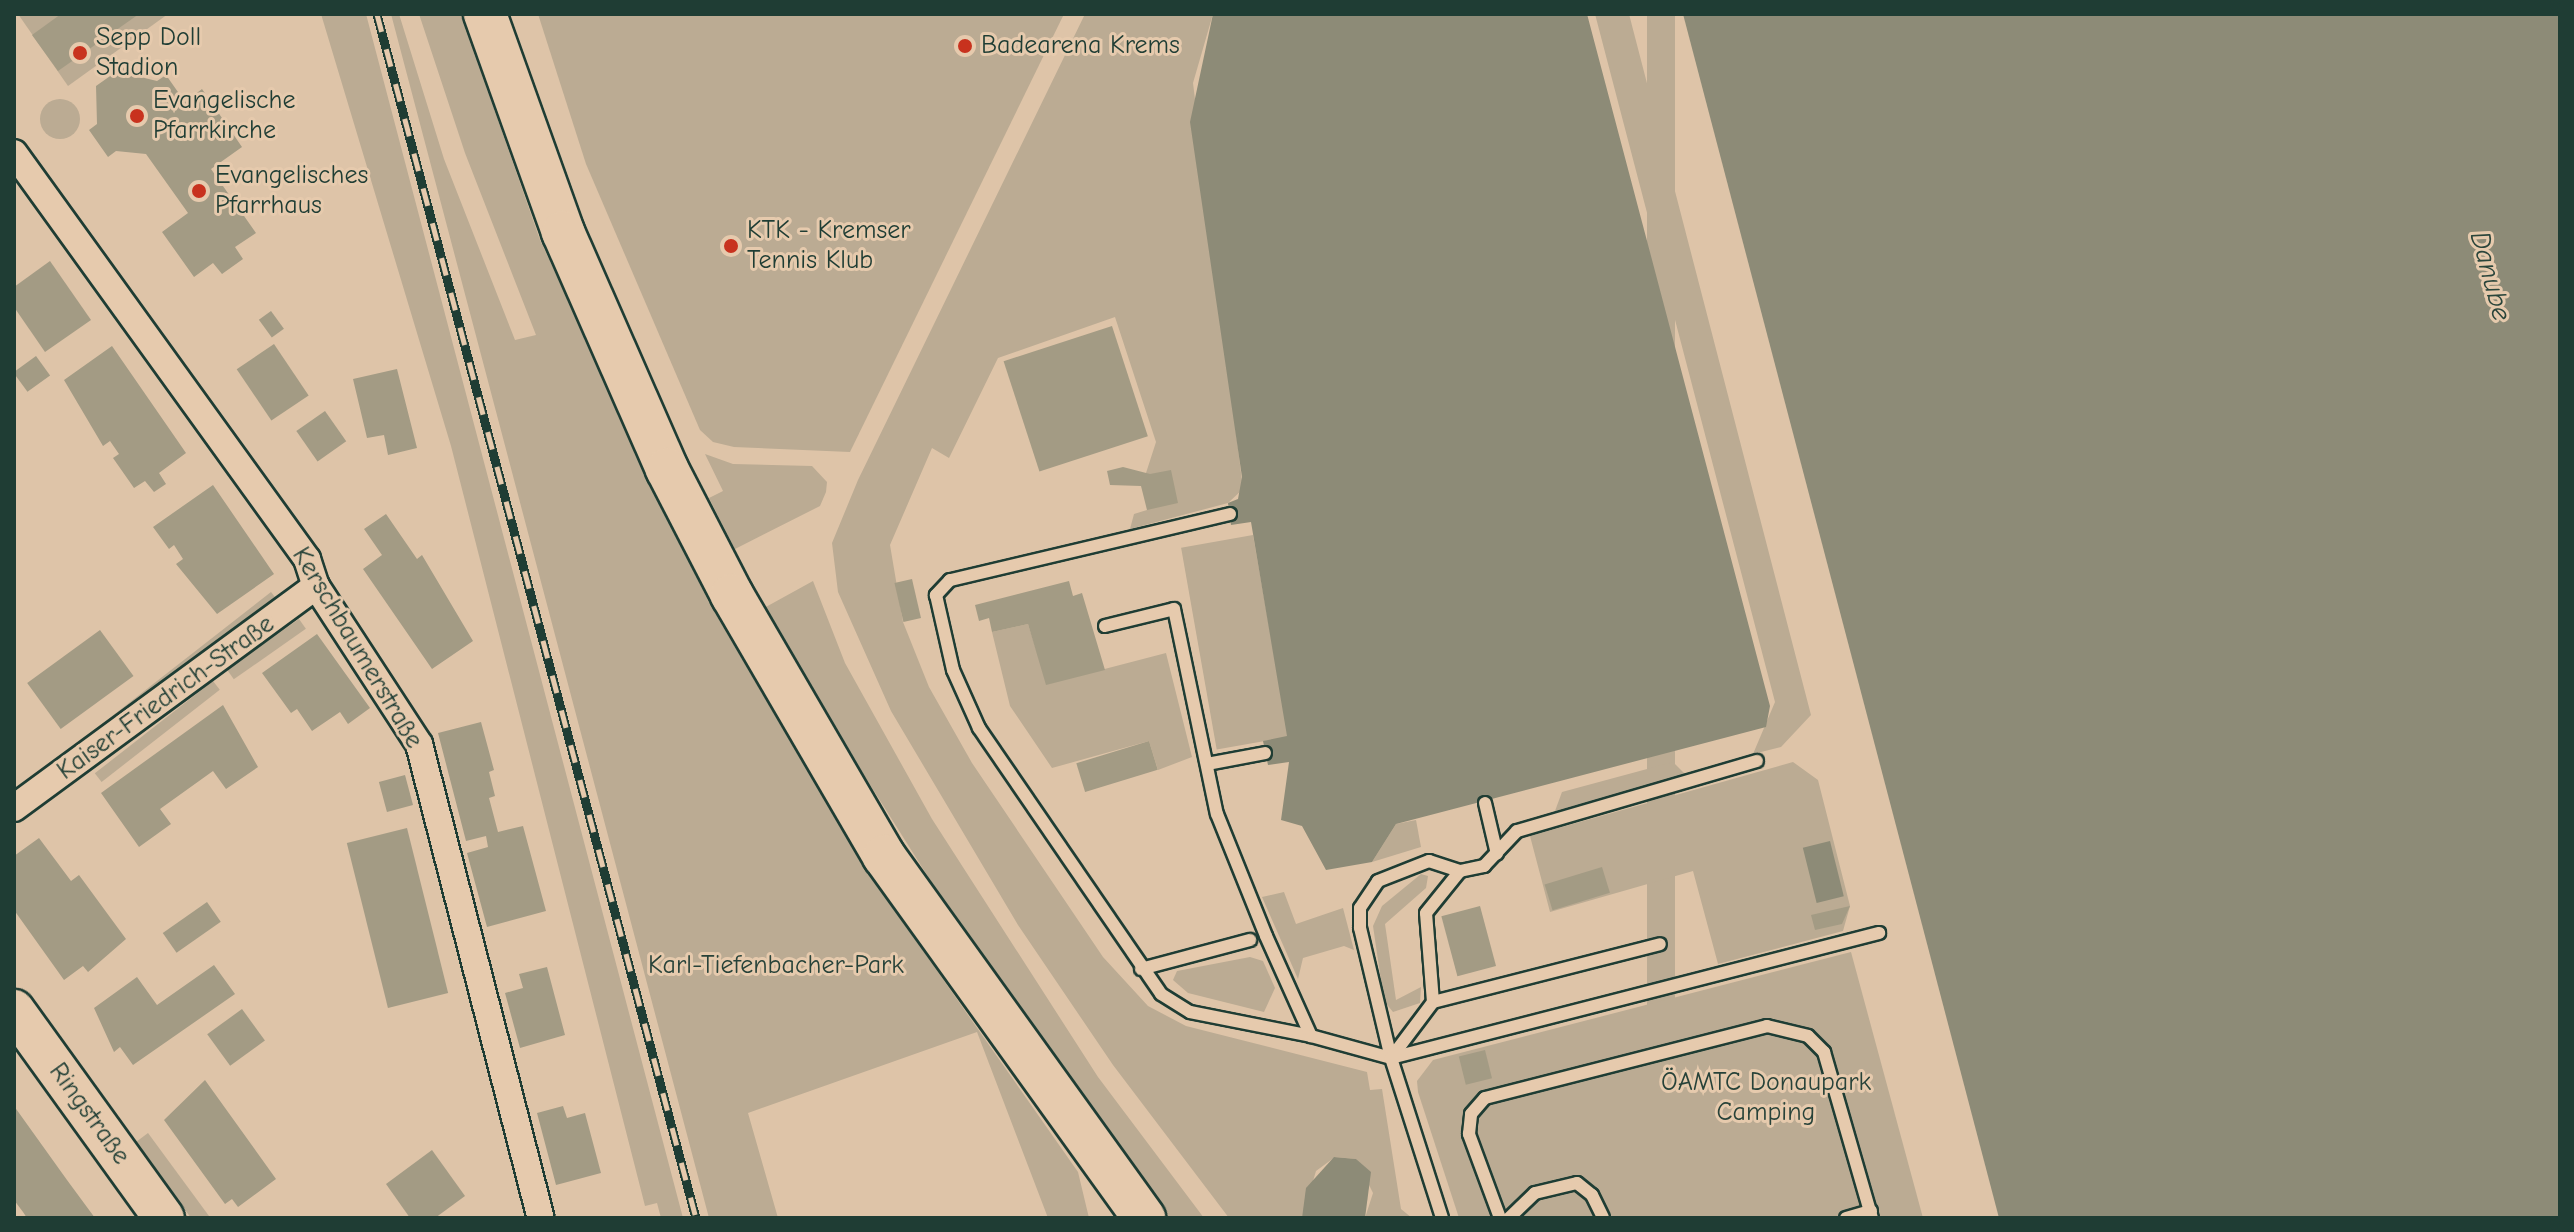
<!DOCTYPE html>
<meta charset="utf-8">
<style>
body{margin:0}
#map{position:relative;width:2574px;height:1232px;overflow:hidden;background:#dec4a8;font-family:"Comic Neue",sans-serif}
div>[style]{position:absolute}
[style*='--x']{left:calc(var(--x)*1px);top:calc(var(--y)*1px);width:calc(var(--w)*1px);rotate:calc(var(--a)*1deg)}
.green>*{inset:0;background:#bbab93;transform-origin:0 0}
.round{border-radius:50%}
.water>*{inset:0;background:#8d8b77;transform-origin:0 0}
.building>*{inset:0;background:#a39b84;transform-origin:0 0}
.roads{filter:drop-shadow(2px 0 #1f3d34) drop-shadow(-2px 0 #1f3d34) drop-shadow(0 2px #1f3d34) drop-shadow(0 -2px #1f3d34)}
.service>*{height:12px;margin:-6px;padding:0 6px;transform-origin:6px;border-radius:6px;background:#e6caad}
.minor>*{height:26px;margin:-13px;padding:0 13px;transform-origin:13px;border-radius:13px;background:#e6caad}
.primary>*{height:40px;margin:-20px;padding:0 20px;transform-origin:20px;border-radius:20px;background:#e6caad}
.trunk>*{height:42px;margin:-21px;padding:0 21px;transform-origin:21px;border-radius:21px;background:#e6caad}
.rail>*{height:9px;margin-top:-4.5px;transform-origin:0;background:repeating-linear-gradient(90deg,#e6caad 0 18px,#1f3d34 0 36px);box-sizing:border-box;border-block:2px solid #1f3d34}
.dots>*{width:22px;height:22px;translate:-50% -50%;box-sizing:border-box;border:4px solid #e6caad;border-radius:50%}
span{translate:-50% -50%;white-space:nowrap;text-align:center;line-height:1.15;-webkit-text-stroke:6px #e6caad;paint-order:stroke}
.poi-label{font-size:26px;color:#1f3d34}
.left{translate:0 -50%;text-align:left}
.street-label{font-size:26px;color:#1f3d34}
.park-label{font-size:26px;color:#274239}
.water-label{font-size:28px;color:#2a453b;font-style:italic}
.frame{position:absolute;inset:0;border:16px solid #1f3d34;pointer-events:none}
</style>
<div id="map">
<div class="green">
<div style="clip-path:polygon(18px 14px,168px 14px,68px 86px)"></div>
<div style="clip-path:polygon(321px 14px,366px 14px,683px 1218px,661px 1218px,657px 1203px,645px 1206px,451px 446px)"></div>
<div style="clip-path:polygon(391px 14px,399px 14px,444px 159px,515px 340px,536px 335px,465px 153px,419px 14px,461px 14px,540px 240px,709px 603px,865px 868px,1078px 1172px,1089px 1218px,1048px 1218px,977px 1032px,748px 1113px,778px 1218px,709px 1218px)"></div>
<div style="clip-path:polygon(538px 14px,1064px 14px,850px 452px,734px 447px,713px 442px,700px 430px,586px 164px)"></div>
<div style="clip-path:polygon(1085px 14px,1213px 14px,1193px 83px,1243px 489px,1228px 503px,1130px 529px,1134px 514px,1147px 510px,1146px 473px,1156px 442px,1115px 317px,998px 358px,949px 458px,932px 448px,890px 545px,903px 622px,929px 687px,972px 763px,1103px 957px,1148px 1006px,1186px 1026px,1367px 1072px,1370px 1090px,1382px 1089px,1401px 1209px,1412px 1218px,1365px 1218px,1373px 1193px,1356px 1159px,1335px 1157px,1316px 1171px,1302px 1218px,1229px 1218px,1113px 1065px,1018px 925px,891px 711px,838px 592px,832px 543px,858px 480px)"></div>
<div style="clip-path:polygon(1595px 14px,1629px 14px,1811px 715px,1781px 747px,1753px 754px,1775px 702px)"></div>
<div style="left:1647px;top:14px;width:28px;height:1245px"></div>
<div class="round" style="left:40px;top:99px;width:40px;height:40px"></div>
<div style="clip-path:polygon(705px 454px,733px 464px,812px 466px,827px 482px,826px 492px,820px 506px,735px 549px,709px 498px,723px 491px)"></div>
<div style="left:1253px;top:535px;width:205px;height:73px;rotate:80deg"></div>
<div style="clip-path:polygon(813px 581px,845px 663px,932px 819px,1098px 1077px,1204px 1218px,1167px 1218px,990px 975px,816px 699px,764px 608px)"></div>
<div style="left:271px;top:592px;width:11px;height:243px;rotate:52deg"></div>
<div style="left:299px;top:619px;width:12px;height:88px;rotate:55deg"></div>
<div style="clip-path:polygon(1028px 624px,1047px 684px,1166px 653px,1192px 757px,1158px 770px,1149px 741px,1052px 768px,1010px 706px,992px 632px)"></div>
<div style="left:213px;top:681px;width:11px;height:150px;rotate:52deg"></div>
<div style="clip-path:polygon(1673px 762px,1686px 775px,1555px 811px,1562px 792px)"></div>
<div style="clip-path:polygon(1793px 762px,1818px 780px,1850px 906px,1843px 931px,1718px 964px,1693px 871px,1550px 912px,1530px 836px)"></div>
<div style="clip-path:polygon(1416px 820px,1421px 847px,1372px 862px,1396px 824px)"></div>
<div style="clip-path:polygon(1421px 874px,1428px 876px,1426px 888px,1385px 924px,1396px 1000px,1421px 987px,1420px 1003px,1393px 1012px,1384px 1001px,1373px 926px,1382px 906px)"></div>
<div style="clip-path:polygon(1284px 892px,1296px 924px,1343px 908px,1354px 950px,1344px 946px,1303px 958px,1298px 979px,1262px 897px)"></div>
<div style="clip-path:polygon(1851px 952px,1923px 1218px,1459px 1218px,1418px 1092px,1417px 1081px,1433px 1060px)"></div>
<div style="clip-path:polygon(1250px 957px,1263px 961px,1275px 988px,1264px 1012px,1188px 993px,1173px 980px,1177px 971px)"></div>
<div style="clip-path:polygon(148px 1133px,209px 1216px,207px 1218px,191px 1218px,136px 1142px)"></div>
</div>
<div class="water">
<div style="clip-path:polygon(1213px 14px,1587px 14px,1770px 706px,1766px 727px,1396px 824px,1372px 862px,1326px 870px,1302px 826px,1281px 820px,1289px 762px,1268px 765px,1263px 741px,1287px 736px,1251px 522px,1231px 525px,1228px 503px,1238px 499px,1242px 477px,1190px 122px)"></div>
<div style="clip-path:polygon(1683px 14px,2560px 14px,2560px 1218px,1999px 1218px)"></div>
<div style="left:1830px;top:841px;width:57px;height:28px;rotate:76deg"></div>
<div style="clip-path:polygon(1334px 1157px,1356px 1159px,1371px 1172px,1365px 1218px,1302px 1218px,1306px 1188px)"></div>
</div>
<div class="building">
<div style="clip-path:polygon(61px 14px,139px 14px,58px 71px,32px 35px)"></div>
<div style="clip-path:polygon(123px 67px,128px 74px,157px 81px,166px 75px,185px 102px,202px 89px,242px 147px,211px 169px,256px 233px,235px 247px,243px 259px,222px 274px,213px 263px,194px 277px,162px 232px,188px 213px,146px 154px,116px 151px,108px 157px,89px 130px,97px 124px,96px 86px)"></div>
<div style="clip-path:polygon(50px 261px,91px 320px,45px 352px,14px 307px,14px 287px)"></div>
<div style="left:271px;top:311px;width:22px;height:15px;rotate:54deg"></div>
<div style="left:1112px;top:326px;width:116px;height:114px;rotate:72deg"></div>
<div style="left:274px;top:344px;width:62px;height:45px;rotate:56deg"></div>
<div style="clip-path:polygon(112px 346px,186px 453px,159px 473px,166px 484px,154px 492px,145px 481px,134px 488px,113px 458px,119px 454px,110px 441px,103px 446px,64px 380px)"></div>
<div style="left:36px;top:356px;width:24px;height:28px;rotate:54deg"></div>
<div style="clip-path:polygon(397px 369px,417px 448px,388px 455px,384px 435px,367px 438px,353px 379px)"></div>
<div style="left:325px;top:411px;width:37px;height:35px;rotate:55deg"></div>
<div style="clip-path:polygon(1123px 467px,1150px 474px,1171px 470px,1178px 503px,1147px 510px,1141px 486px,1110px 485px,1107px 471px)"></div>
<div style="clip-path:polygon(213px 485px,274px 574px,217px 614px,176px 564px,183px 559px,174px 545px,169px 549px,153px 527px)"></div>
<div style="clip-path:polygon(386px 514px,417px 559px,422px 555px,473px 641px,432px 669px,363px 569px,382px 555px,364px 529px)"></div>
<div style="left:912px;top:579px;width:40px;height:18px;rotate:77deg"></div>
<div style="clip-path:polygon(1069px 581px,1073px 596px,1082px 593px,1105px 670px,1046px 685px,1028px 624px,992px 632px,989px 618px,979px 621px,975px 605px)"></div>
<div style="left:100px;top:630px;width:57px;height:90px;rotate:54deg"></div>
<div style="clip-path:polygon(317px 634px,370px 708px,348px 724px,340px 712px,312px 731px,297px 709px,291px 713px,262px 673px)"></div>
<div style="clip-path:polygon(223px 705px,258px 767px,226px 789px,213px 771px,160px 809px,171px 824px,139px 847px,101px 793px)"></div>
<div style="clip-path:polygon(481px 722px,494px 770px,489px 772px,495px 796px,489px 798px,498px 832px,523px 826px,546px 911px,487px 927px,467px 853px,488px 847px,486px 836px,466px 841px,438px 733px)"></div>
<div style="left:1149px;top:741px;width:30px;height:76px;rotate:73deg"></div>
<div style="left:405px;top:775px;width:31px;height:27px;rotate:75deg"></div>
<div style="left:407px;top:828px;width:170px;height:62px;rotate:76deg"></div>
<div style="clip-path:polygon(39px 838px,71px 881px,79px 875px,126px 939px,88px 972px,83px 966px,64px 980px,14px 910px,14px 856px)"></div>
<div style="left:1602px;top:867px;width:27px;height:60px;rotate:73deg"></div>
<div style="left:207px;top:902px;width:24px;height:54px;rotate:55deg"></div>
<div style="left:1480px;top:906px;width:62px;height:40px;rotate:75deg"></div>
<div style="clip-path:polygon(1850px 906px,1842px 924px,1815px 930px,1811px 915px)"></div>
<div style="clip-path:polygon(214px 965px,235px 994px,133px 1065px,120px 1047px,114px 1052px,94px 1008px,137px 977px,157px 1005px)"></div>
<div style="clip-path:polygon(547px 967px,565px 1035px,520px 1048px,505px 993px,523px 988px,519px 974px)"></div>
<div style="left:242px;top:1009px;width:39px;height:43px;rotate:54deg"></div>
<div style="left:1485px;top:1050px;width:29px;height:27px;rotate:76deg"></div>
<div style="clip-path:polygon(205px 1080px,276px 1179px,238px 1207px,232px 1199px,225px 1204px,164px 1120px)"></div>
<div style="clip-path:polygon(14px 1106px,67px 1180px,95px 1218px,27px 1218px,23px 1212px,14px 1200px)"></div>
<div style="clip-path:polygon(563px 1106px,567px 1118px,585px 1113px,601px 1173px,556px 1185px,537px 1113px)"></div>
<div style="clip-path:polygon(432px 1150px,465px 1196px,435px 1218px,410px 1218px,386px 1184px)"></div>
</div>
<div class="roads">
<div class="service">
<div style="--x:1230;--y:514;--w:288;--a:166.7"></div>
<div style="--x:950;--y:580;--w:21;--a:133"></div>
<div style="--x:936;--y:595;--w:77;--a:77.2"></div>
<div style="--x:953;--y:670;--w:64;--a:65.9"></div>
<div style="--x:979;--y:728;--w:322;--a:55.6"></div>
<div style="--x:1161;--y:994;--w:34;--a:32"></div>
<div style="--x:1190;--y:1012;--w:123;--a:11.2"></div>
<div style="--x:1105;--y:626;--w:71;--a:-13.8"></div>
<div style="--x:1174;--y:609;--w:209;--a:78.2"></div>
<div style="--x:1217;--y:814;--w:131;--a:68.1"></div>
<div style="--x:1266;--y:936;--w:110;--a:65.8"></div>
<div style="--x:1311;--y:1036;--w:83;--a:15.4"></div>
<div style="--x:1391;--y:1058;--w:168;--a:72.3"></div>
<div style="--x:1207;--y:764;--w:59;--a:-10.7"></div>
<div style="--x:1485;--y:803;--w:52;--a:76.8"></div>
<div style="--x:1141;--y:969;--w:113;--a:-14.9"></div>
<div style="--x:1433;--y:1002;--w:89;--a:-94.5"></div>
<div style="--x:1426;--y:913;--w:54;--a:-51"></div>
<div style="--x:1391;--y:1058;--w:134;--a:-103.4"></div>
<div style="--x:1360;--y:928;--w:20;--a:-90"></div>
<div style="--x:1360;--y:908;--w:32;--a:-56"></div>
<div style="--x:1378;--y:881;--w:55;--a:-21.4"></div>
<div style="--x:1429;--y:861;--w:33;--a:18"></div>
<div style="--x:1460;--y:871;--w:25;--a:-12"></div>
<div style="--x:1484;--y:866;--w:48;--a:-46.7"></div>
<div style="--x:1517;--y:831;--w:250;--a:-16.3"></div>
<div style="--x:1391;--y:1058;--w:504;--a:-14.37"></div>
<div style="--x:1391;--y:1058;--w:70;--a:-53.1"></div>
<div style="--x:1433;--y:1002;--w:234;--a:-14.3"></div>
<div style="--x:1500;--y:1218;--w:90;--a:-110.3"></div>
<div style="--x:1469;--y:1134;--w:20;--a:-84"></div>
<div style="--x:1471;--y:1114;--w:21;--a:-49"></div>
<div style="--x:1485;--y:1098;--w:291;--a:-14.3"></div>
<div style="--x:1767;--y:1026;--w:42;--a:13.7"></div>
<div style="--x:1808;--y:1036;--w:23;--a:45"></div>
<div style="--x:1824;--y:1052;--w:173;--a:73.9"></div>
<div style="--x:1509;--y:1218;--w:36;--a:-44"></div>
<div style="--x:1535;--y:1193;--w:43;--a:-13.4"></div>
<div style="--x:1577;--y:1183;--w:19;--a:39"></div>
<div style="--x:1592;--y:1195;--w:25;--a:64"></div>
<div style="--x:1846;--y:1218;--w:26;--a:-16"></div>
</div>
<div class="minor">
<div style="--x:14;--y:153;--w:501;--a:54.18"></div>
<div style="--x:307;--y:559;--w:28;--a:72"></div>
<div style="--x:316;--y:586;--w:189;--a:56.9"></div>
<div style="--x:419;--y:744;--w:489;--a:75.6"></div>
<div style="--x:14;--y:808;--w:375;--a:-36.3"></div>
</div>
<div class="primary">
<div style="--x:14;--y:1010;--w:256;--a:54.2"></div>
</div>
<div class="trunk">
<div style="--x:485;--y:14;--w:232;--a:70.3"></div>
<div style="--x:563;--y:232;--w:259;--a:66.3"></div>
<div style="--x:667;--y:469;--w:142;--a:62.7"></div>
<div style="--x:732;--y:595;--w:302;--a:59.8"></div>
<div style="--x:884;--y:856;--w:446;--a:54.3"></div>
</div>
</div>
<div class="rail">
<div style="--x:377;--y:14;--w:1246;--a:75.16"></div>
</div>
<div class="dots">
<div style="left:965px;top:46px;background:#c8321e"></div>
<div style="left:80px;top:53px;background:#c8321e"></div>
<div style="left:137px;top:116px;background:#c8321e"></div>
<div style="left:199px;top:191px;background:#c8321e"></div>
<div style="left:731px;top:246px;background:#c8321e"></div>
</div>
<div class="poi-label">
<span class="left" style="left:96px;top:53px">Sepp Doll<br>Stadion</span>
<span class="left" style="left:981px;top:46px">Badearena Krems</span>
<span class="left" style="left:153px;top:116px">Evangelische<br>Pfarrkirche</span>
<span class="left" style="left:215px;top:191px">Evangelisches<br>Pfarrhaus</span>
<span class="left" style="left:747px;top:246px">KTK - Kremser<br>Tennis Klub</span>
</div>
<div class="street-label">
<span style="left:357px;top:648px;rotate:59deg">Kerschbaumerstraße</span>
<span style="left:166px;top:698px;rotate:-36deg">Kaiser-Friedrich-Straße</span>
<span style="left:89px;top:1114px;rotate:54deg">Ringstraße</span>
</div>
<div class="park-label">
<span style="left:776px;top:966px">Karl-Tiefenbacher-Park</span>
<span style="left:1766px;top:1098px">ÖAMTC Donaupark<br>Camping</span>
</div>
<div class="water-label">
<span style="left:2491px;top:276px;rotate:75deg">Danube</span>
</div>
<div class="frame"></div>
</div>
